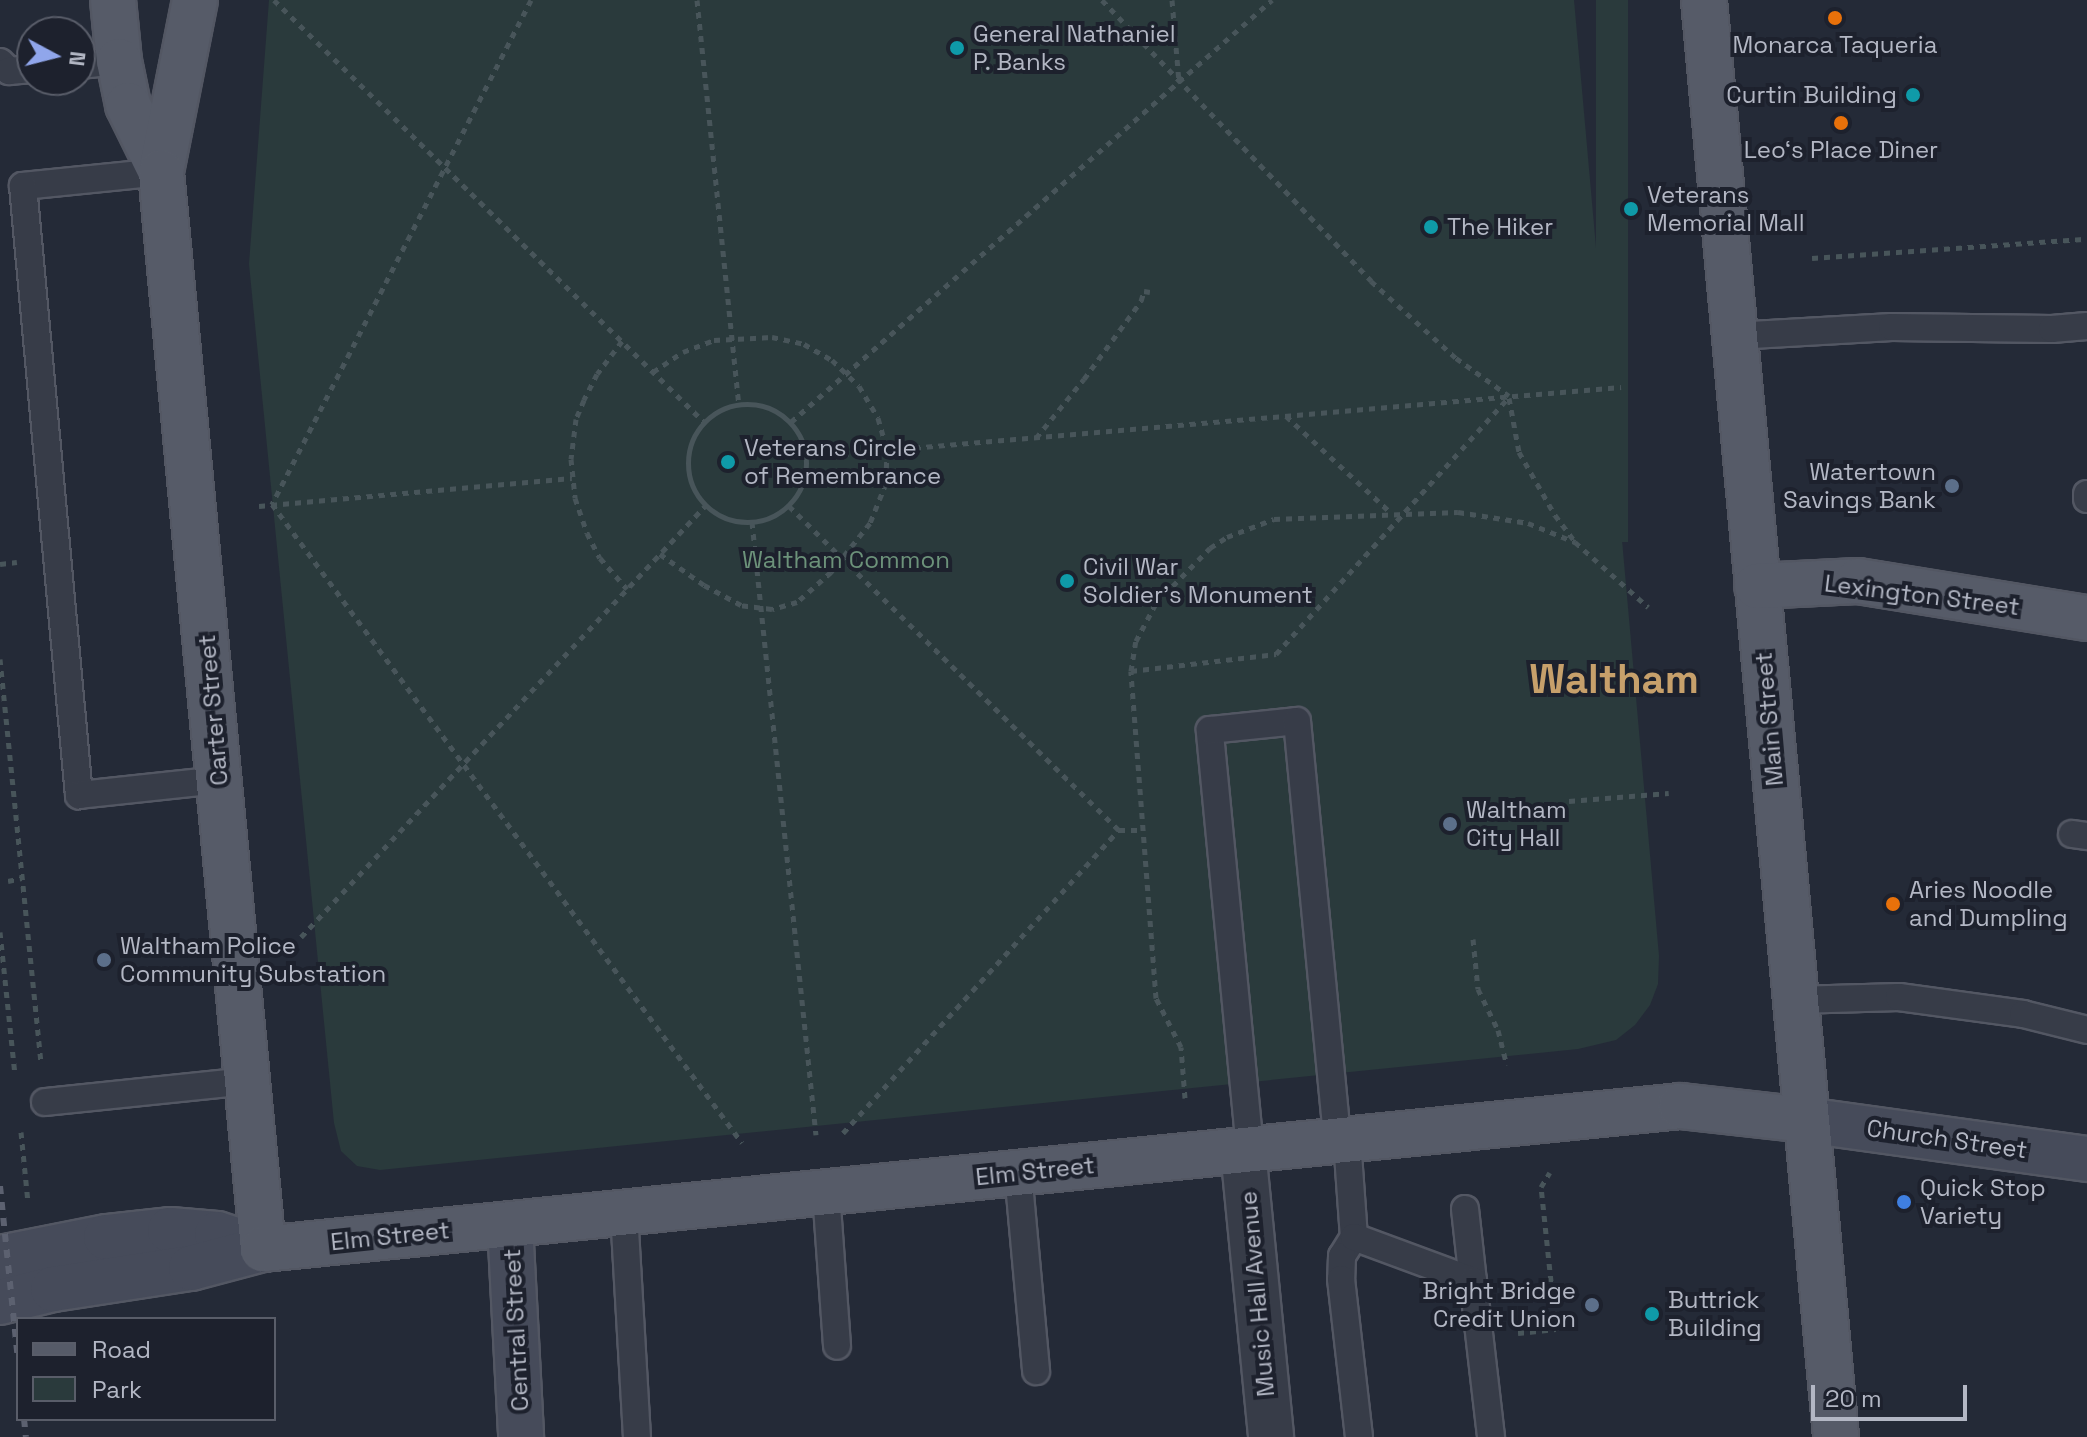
<!DOCTYPE html>
<meta charset="utf-8">
<style>
body{margin:0}
#map{position:relative;width:2087px;height:1437px;overflow:hidden;background:#242a37;font-family:"Space Grotesk",sans-serif}
div>[style]{position:absolute}
[style*='--x']{left:calc(var(--x)*1px);top:calc(var(--y)*1px);width:calc(var(--w)*1px);rotate:calc(var(--a)*1deg)}
.green>*{inset:0;background:#2a3a3c;transform-origin:0 0}
.path>*{height:5px;margin-top:-2.5px;transform-origin:0;background:repeating-linear-gradient(90deg,#48555a 0 6px,transparent 0 12px)}
.path>.ring{margin:-2.5px;padding:0;box-sizing:content-box;background:none;border:5px solid #48555a;border-radius:50%}
.roads{filter:drop-shadow(2px 0 #535763) drop-shadow(-2px 0 #535763) drop-shadow(0 2px #535763) drop-shadow(0 -2px #535763)}
.lane>*{height:26px;margin:-13px;padding:0 13px;transform-origin:13px;border-radius:13px;background:#373c48}
.street>*{height:44px;margin:-22px;padding:0 22px;transform-origin:22px;border-radius:22px;background:#373c48}
.secondary>*{height:44px;margin:-22px;padding:0 22px;transform-origin:22px;border-radius:22px;background:#464b5a}
.primary>*{height:44px;margin:-22px;padding:0 22px;transform-origin:22px;border-radius:22px;background:#565b68}
.rail>*{height:6px;margin-top:-3px;transform-origin:0;background:repeating-linear-gradient(90deg,#5c6170 0 8px,transparent 0 16px)}
.dots>*{width:22px;height:22px;translate:-50% -50%;box-sizing:border-box;border:4px solid #1d212d;border-radius:50%}
span{translate:-50% -50%;white-space:nowrap;text-align:center;line-height:1.15;-webkit-text-stroke:8px #1d212d;paint-order:stroke}
.poi-label{font-size:24px;color:#b3b7c4}
.left{translate:0 -50%;text-align:left}
.right{translate:-100% -50%;text-align:right}
.park-label{font-size:24px;color:#6c927a}
.street-label{font-size:24px;color:#b3b7c4}
.town-label{font-size:40px;color:#c7a06b;font-weight:700}
.legend{position:absolute;left:16px;top:1317px;width:260px;height:104px;box-sizing:border-box;background:#1d212d;border:2px solid #595d69;margin:0;padding:10px 14px;list-style:none;font-size:24px;color:#b3b7c4}
.legend li{display:flex;align-items:center;gap:16px;height:40px}
.legend b{width:40px;border:2px solid #595d69}
.north{position:absolute;left:16px;top:16px;width:80px;height:80px;box-sizing:border-box;background:#1d212d;border:2px solid #595d69;border-radius:50%;rotate:97deg;font-size:22px;font-weight:700;line-height:32px;text-align:center;color:#b3b7c4}
.north::after{content:'';display:block;margin:auto;width:28px;height:36px;background:#90a6eb;clip-path:polygon(50% 0,100% 100%,50% 72%,0 100%)}
.scale{position:absolute;left:1811px;top:1385px;width:156px;height:36px;box-sizing:border-box;border:4px solid #b3b7c4;border-top:0;padding-left:10px;font-size:24px;line-height:28px;white-space:nowrap;color:#b3b7c4;-webkit-text-stroke:6px #1d212d;paint-order:stroke}
</style>
<div id="map">
<div class="green">
<div style="clip-path:polygon(269px 0,1574px 0,1659px 956px,1658px 984px,1650px 1005px,1635px 1025px,1616px 1040px,1578px 1049px,380px 1170px,357px 1166px,341px 1151px,334px 1123px,249px 264px)"></div>
<div style="left:1596px;top:0;width:32px;height:542px"></div>
</div>
<div class="path">
<div style="--x:274;--y:0;--w:602;--a:44.46"></div>
<div style="--x:531;--y:0;--w:567;--a:117.2"></div>
<div style="--x:272;--y:504;--w:793;--a:53.66"></div>
<div style="--x:697;--y:0;--w:406;--a:84.1"></div>
<div style="--x:1102;--y:0;--w:389;--a:46.2"></div>
<div style="--x:1371;--y:281;--w:115;--a:42.2"></div>
<div style="--x:1456;--y:358;--w:65;--a:35.6"></div>
<div style="--x:1172;--y:0;--w:82;--a:85.1"></div>
<div style="--x:1812;--y:258;--w:276;--a:-4"></div>
<div style="--x:622;--y:341;--w:41;--a:127.1"></div>
<div style="--x:597;--y:374;--w:29;--a:117"></div>
<div style="--x:584;--y:400;--w:21;--a:113"></div>
<div style="--x:576;--y:419;--w:40;--a:97.1"></div>
<div style="--x:571;--y:459;--w:39;--a:84"></div>
<div style="--x:575;--y:498;--w:37;--a:71"></div>
<div style="--x:587;--y:533;--w:28;--a:63"></div>
<div style="--x:600;--y:558;--w:41;--a:48.9"></div>
<div style="--x:653;--y:372;--w:36;--a:-34"></div>
<div style="--x:683;--y:352;--w:33;--a:-21"></div>
<div style="--x:714;--y:340;--w:58;--a:-3"></div>
<div style="--x:772;--y:337;--w:33;--a:12"></div>
<div style="--x:804;--y:344;--w:32;--a:30"></div>
<div style="--x:832;--y:360;--w:37;--a:44"></div>
<div style="--x:859;--y:386;--w:37;--a:59"></div>
<div style="--x:878;--y:418;--w:33;--a:74"></div>
<div style="--x:887;--y:450;--w:33;--a:92"></div>
<div style="--x:886;--y:483;--w:43;--a:111.8"></div>
<div style="--x:870;--y:523;--w:63;--a:128.5"></div>
<div style="--x:831;--y:572;--w:45;--a:138.6"></div>
<div style="--x:797;--y:602;--w:26;--a:164"></div>
<div style="--x:772;--y:609;--w:31;--a:-173"></div>
<div style="--x:741;--y:605;--w:42;--a:-151.6"></div>
<div style="--x:704;--y:585;--w:54;--a:-144.8"></div>
<div style="--x:1509;--y:398;--w:55;--a:79.5"></div>
<div style="--x:1519;--y:452;--w:73;--a:60.3"></div>
<div style="--x:1555;--y:515;--w:34;--a:53"></div>
<div style="--x:1575;--y:542;--w:98;--a:41.7"></div>
<div class="ring" style="left:688px;top:404px;width:113px;height:113px"></div>
<div style="--x:1286;--y:416;--w:140;--a:42.7"></div>
<div style="--x:791;--y:422;--w:640;--a:-41.26"></div>
<div style="--x:1036;--y:438;--w:76;--a:-50.9"></div>
<div style="--x:1084;--y:379;--w:97;--a:-53.8"></div>
<div style="--x:1141;--y:301;--w:10;--a:-73"></div>
<div style="--x:1144;--y:291;--w:6;--a:9"></div>
<div style="--x:807;--y:457;--w:817;--a:-4.92"></div>
<div style="--x:259;--y:506;--w:314;--a:-5.1"></div>
<div style="--x:789;--y:506;--w:462;--a:44.5"></div>
<div style="--x:752;--y:522;--w:616;--a:84.04"></div>
<div style="--x:0;--y:564;--w:17;--a:-7"></div>
<div style="--x:0;--y:659;--w:407;--a:84.2"></div>
<div style="--x:1131;--y:671;--w:146;--a:-6.7"></div>
<div style="--x:1276;--y:654;--w:347;--a:-47.8"></div>
<div style="--x:1569;--y:801;--w:100;--a:-4.6"></div>
<div style="--x:8;--y:881;--w:14;--a:-12"></div>
<div style="--x:0;--y:932;--w:143;--a:84"></div>
<div style="--x:301;--y:937;--w:592;--a:-46.85"></div>
<div style="--x:1473;--y:939;--w:50;--a:84.3"></div>
<div style="--x:1478;--y:989;--w:46;--a:64"></div>
<div style="--x:1498;--y:1030;--w:36;--a:76"></div>
<div style="--x:1185;--y:1098;--w:51;--a:-94.5"></div>
<div style="--x:1181;--y:1047;--w:55;--a:-117"></div>
<div style="--x:1156;--y:998;--w:328;--a:-94.4"></div>
<div style="--x:1131;--y:671;--w:30;--a:-81"></div>
<div style="--x:1136;--y:641;--w:43;--a:-62.2"></div>
<div style="--x:1156;--y:603;--w:77;--a:-45.5"></div>
<div style="--x:1210;--y:548;--w:20;--a:-33"></div>
<div style="--x:1227;--y:537;--w:50;--a:-21"></div>
<div style="--x:1274;--y:519;--w:184;--a:-2.2"></div>
<div style="--x:1458;--y:512;--w:71;--a:8.9"></div>
<div style="--x:1528;--y:523;--w:51;--a:22"></div>
<div style="--x:21;--y:1132;--w:70;--a:84.3"></div>
<div style="--x:843;--y:1133;--w:410;--a:-47.7"></div>
<div style="--x:1119;--y:830;--w:24;--a:0"></div>
<div style="--x:1518;--y:1333;--w:38;--a:-6"></div>
<div style="--x:1556;--y:1329;--w:143;--a:-96"></div>
<div style="--x:1541;--y:1187;--w:17;--a:-59"></div>
</div>
<div class="roads">
<div class="lane">
<div style="--x:0;--y:62;--w:13;--a:45"></div>
<div style="--x:9;--y:71;--w:23;--a:-5"></div>
<div style="--x:80;--y:65;--w:39;--a:-6"></div>
<div style="--x:161;--y:172;--w:139;--a:174.2"></div>
<div style="--x:23;--y:186;--w:612;--a:84.75"></div>
<div style="--x:79;--y:795;--w:141;--a:-6.1"></div>
<div style="--x:1734;--y:336;--w:158;--a:-3.3"></div>
<div style="--x:1892;--y:327;--w:160;--a:0.7"></div>
<div style="--x:2052;--y:329;--w:35;--a:-5"></div>
<div style="--x:2087;--y:494;--w:5;--a:90"></div>
<div style="--x:2072;--y:834;--w:15;--a:8"></div>
<div style="--x:1795;--y:1000;--w:104;--a:-1.7"></div>
<div style="--x:1899;--y:997;--w:125;--a:7.8"></div>
<div style="--x:2023;--y:1014;--w:66;--a:14"></div>
<div style="--x:45;--y:1102;--w:203;--a:-5.9"></div>
<div style="--x:1347;--y:1140;--w:97;--a:85.9"></div>
<div style="--x:1354;--y:1237;--w:22;--a:122"></div>
<div style="--x:1342;--y:1256;--w:23;--a:92"></div>
<div style="--x:1341;--y:1279;--w:159;--a:83.5"></div>
<div style="--x:1250;--y:1149;--w:421;--a:-95.5"></div>
<div style="--x:1210;--y:730;--w:87;--a:-5.9"></div>
<div style="--x:1297;--y:721;--w:421;--a:84.5"></div>
<div style="--x:1018;--y:1172;--w:200;--a:84.8"></div>
<div style="--x:826;--y:1192;--w:154;--a:85.9"></div>
<div style="--x:1465;--y:1209;--w:72;--a:83.7"></div>
<div style="--x:624;--y:1212;--w:225;--a:86.7"></div>
<div style="--x:1354;--y:1237;--w:127;--a:20.3"></div>
<div style="--x:1473;--y:1281;--w:157;--a:83.4"></div>
</div>
<div class="street">
<div style="--x:1243;--y:1150;--w:288;--a:84.4"></div>
</div>
<div class="secondary">
<div style="--x:1806;--y:1120;--w:284;--a:7.9"></div>
<div style="--x:510;--y:1224;--w:213;--a:87"></div>
<div style="--x:0;--y:1258;--w:108;--a:-11.2"></div>
<div style="--x:106;--y:1237;--w:64;--a:-6.2"></div>
<div style="--x:170;--y:1230;--w:47;--a:4.9"></div>
<div style="--x:217;--y:1234;--w:48;--a:18.1"></div>
<div style="--x:0;--y:1302;--w:55;--a:-13.8"></div>
<div style="--x:53;--y:1289;--w:140;--a:-8.7"></div>
<div style="--x:191;--y:1268;--w:74;--a:-14.8"></div>
</div>
<div class="primary">
<div style="--x:113;--y:0;--w:61;--a:84.4"></div>
<div style="--x:119;--y:61;--w:45;--a:78.4"></div>
<div style="--x:128;--y:105;--w:75;--a:63.8"></div>
<div style="--x:195;--y:0;--w:175;--a:101.2"></div>
<div style="--x:161;--y:172;--w:1082;--a:84.59"></div>
<div style="--x:263;--y:1249;--w:1425;--a:-5.76"></div>
<div style="--x:1681;--y:1106;--w:126;--a:6.4"></div>
<div style="--x:1704;--y:0;--w:1443;--a:84.75"></div>
<div style="--x:1757;--y:586;--w:101;--a:-2.8"></div>
<div style="--x:1858;--y:581;--w:232;--a:9.2"></div>
</div>
</div>
<div class="rail">
<div style="--x:0;--y:1186;--w:175;--a:84.1"></div>
<div style="--x:24;--y:1419;--w:18;--a:84"></div>
</div>
<div class="dots">
<div style="left:1835px;top:18px;background:#e8710a"></div>
<div style="left:957px;top:48px;background:#0f9aa8"></div>
<div style="left:1913px;top:95px;background:#0f9aa8"></div>
<div style="left:1841px;top:123px;background:#e8710a"></div>
<div style="left:1631px;top:209px;background:#0f9aa8"></div>
<div style="left:1431px;top:227px;background:#0f9aa8"></div>
<div style="left:728px;top:462px;background:#0f9aa8"></div>
<div style="left:1952px;top:486px;background:#5c6f8a"></div>
<div style="left:1067px;top:581px;background:#0f9aa8"></div>
<div style="left:1450px;top:824px;background:#5c6f8a"></div>
<div style="left:1893px;top:904px;background:#e8710a"></div>
<div style="left:104px;top:960px;background:#5c6f8a"></div>
<div style="left:1904px;top:1202px;background:#3f7fe0"></div>
<div style="left:1592px;top:1305px;background:#5c6f8a"></div>
<div style="left:1652px;top:1314px;background:#0f9aa8"></div>
</div>
<div class="poi-label">
<span class="left" style="left:973px;top:48px">General Nathaniel<br>P. Banks</span>
<span style="left:1835px;top:45px">Monarca Taqueria</span>
<span class="right" style="left:1897px;top:95px">Curtin Building</span>
<span style="left:1841px;top:150px">Leo‘s Place Diner</span>
<span class="left" style="left:1647px;top:209px">Veterans<br>Memorial Mall</span>
<span class="left" style="left:1447px;top:227px">The Hiker</span>
<span class="left" style="left:744px;top:462px">Veterans Circle<br>of Remembrance</span>
<span class="right" style="left:1936px;top:486px">Watertown<br>Savings Bank</span>
<span class="left" style="left:1083px;top:581px">Civil War<br>Soldier's Monument</span>
<span class="left" style="left:1466px;top:824px">Waltham<br>City Hall</span>
<span class="left" style="left:1909px;top:904px">Aries Noodle<br>and Dumpling</span>
<span class="left" style="left:120px;top:960px">Waltham Police<br>Community Substation</span>
<span class="left" style="left:1920px;top:1202px">Quick Stop<br>Variety</span>
<span class="right" style="left:1576px;top:1305px">Bright Bridge<br>Credit Union</span>
<span class="left" style="left:1668px;top:1314px">Buttrick<br>Building</span>
</div>
<div class="park-label">
<span style="left:846px;top:560px">Waltham Common</span>
</div>
<div class="street-label">
<span style="left:1922px;top:595px;rotate:7deg">Lexington Street</span>
<span style="left:213px;top:710px;rotate:-95deg">Carter Street</span>
<span style="left:1769px;top:719px;rotate:-95deg">Main Street</span>
<span style="left:1947px;top:1139px;rotate:8deg">Church Street</span>
<span style="left:1035px;top:1171px;rotate:-6deg">Elm Street</span>
<span style="left:390px;top:1236px;rotate:-6deg">Elm Street</span>
<span style="left:1257px;top:1294px;rotate:-95deg">Music Hall Avenue</span>
<span style="left:516px;top:1330px;rotate:-93deg">Central Street</span>
</div>
<div class="town-label">
<span style="left:1614px;top:680px">Waltham</span>
</div>
<ul class="legend">
<li><b style="height:10px;background:#565b68"></b>Road</li>
<li><b style="height:22px;background:#2a3a3c"></b>Park</li>
</ul>
<div class="north">N</div>
<div class="scale">20 m</div>
</div>
